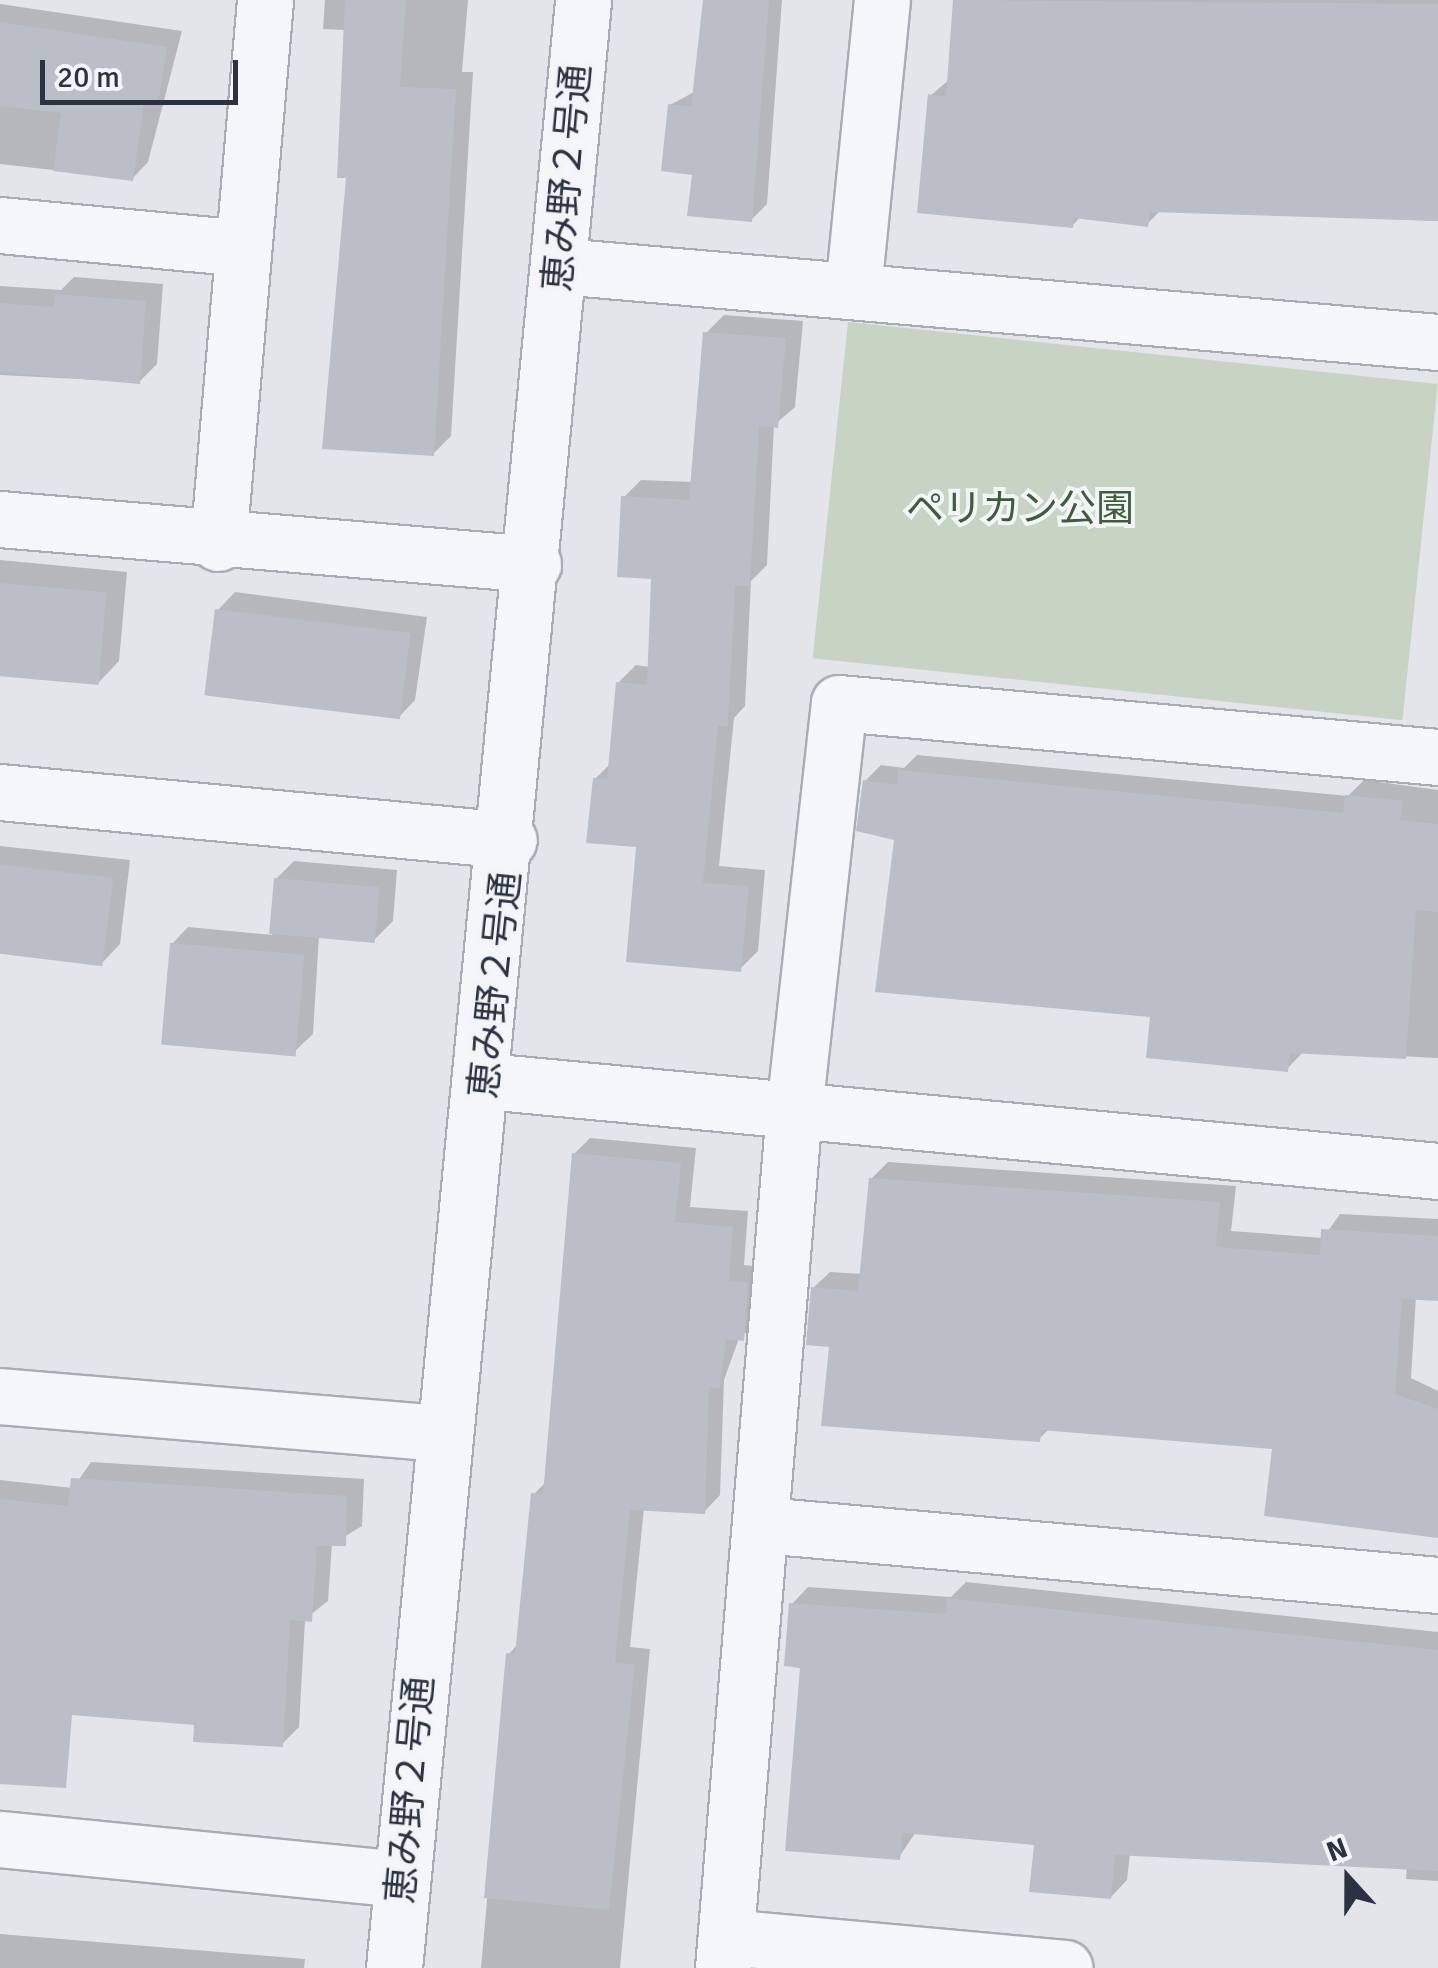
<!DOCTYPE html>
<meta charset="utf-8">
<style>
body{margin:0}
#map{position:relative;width:1438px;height:1968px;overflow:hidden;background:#e3e5ea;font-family:Signika,"Noto Sans JP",sans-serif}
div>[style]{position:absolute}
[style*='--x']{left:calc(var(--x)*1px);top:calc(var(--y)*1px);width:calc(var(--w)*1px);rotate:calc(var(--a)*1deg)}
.green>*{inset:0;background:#c7d4c4;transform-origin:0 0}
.shadow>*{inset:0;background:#0003}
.building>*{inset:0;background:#babec7;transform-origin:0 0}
.roads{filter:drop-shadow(2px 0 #a8acb4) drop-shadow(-2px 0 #a8acb4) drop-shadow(0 2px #a8acb4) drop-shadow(0 -2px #a8acb4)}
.minor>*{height:55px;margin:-27.5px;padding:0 27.5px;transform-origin:27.5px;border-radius:27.5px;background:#f5f6f9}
.tertiary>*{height:55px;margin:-27.5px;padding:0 27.5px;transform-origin:27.5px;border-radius:27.5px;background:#f5f6f9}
span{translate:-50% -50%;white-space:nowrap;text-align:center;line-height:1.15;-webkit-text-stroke:8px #f2f4f8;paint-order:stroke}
.street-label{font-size:38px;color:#2b3242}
.park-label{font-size:38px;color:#3e5d39}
.north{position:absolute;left:1298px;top:1828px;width:100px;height:100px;-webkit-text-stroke:8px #f2f4f8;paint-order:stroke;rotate:339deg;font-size:28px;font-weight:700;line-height:40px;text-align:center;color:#2b3242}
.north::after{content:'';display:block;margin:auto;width:35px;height:45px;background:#2b3242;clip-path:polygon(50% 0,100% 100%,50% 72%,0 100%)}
.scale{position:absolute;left:40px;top:60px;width:198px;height:45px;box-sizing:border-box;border:5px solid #2b3242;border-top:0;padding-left:12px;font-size:30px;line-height:35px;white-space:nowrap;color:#2b3242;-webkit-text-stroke:8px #f2f4f8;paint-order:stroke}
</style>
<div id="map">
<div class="green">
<div style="left:848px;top:322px;width:593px;height:338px;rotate:6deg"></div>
</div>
<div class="shadow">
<div style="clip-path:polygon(325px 0,468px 0,462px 72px,473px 72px,451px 436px,433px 454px,349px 176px,346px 30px,323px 29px)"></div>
<div style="clip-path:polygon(705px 0,782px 0,767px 204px,751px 220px,694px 173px,670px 105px,696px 91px)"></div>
<div style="clip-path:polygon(956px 0,1438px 0,1438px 221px,1161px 210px,1147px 224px,1081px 216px,1072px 226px,930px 96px,950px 79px)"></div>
<div style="clip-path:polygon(0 4px,182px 31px,148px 162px,132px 179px,0 164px)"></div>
<div style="clip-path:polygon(74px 277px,163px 284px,157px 364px,139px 382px,0 375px,0 286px,61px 290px)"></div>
<div style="clip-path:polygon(724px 315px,803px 321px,795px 407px,774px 425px,767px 565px,751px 581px,745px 706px,734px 718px,719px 866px,765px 870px,758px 951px,740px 969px,595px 779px,610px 764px,618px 683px,636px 665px,650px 667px,654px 577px,624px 497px,641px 480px,693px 482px,706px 333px)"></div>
<div style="clip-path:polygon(0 560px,127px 572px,119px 661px,98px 683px,0 674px)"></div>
<div style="clip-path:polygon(235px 592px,427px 617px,415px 700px,398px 718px,218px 610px)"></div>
<div style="clip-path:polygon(917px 755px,1348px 796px,1364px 780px,1438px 790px,1438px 1058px,1304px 1051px,1287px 1069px,1153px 1015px,896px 839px,865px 781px,881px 765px,904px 768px)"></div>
<div style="clip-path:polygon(0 846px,130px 860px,120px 944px,103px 962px,0 950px)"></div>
<div style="clip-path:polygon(294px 861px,397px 870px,393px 921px,375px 939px,319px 935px,313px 1034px,296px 1050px,172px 944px,188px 927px,272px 935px,276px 879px)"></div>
<div style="clip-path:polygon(590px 1138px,696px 1148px,690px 1207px,748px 1211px,744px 1265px,764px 1267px,759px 1322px,739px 1338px,724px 1380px,720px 1495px,704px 1512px,644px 1508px,630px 1647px,650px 1649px,620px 1968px,481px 1968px,509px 1654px,518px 1644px,534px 1494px,547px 1481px,574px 1154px)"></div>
<div style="clip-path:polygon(888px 1162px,1236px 1186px,1231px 1231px,1323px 1238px,1340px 1214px,1438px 1219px,1438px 1298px,1416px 1297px,1411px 1378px,1438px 1391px,1438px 1536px,1274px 1447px,1050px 1428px,1039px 1439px,831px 1345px,813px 1288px,830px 1272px,862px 1274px,871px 1179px)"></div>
<div style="clip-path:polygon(91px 1462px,364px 1479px,362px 1526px,332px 1544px,328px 1601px,305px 1619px,299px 1727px,282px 1744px,196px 1723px,0 1709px,0 1480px,73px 1488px)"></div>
<div style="clip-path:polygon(966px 1582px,1438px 1632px,1438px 1881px,1406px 1879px,1407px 1866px,1130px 1853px,1127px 1880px,1111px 1897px,1036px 1842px,916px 1832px,899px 1857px,803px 1665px,792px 1604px,808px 1587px,951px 1597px)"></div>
<div style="clip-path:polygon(0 1934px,305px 1959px,304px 1968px,0 1968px)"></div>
</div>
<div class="building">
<div style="clip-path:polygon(345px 0,406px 0,400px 87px,456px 89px,434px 456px,322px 449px,346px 178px,337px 178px)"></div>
<div style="clip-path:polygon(703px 0,769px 0,752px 222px,687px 216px,692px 175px,661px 171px,668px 104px,691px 107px)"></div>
<div style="clip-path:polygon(953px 0,1438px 4px,1438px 221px,1150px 212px,1148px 227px,1074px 218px,1073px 228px,917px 213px,928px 94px,946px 97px)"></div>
<div style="clip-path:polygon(0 22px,167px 47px,158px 104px,144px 102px,133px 181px,53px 171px,61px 113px,0 106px)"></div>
<div style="clip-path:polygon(55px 294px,146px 301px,140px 384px,0 372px,0 303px,53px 307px)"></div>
<div style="clip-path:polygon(703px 332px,786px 338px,778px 428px,759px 426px,750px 586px,735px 586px,728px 726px,718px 726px,703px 883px,749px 886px,741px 972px,626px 962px,636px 847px,586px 843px,593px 778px,607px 779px,616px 682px,647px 685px,651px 579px,617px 577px,621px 496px,689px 500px)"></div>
<div style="left:0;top:583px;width:107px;height:93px;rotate:5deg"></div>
<div style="left:215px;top:609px;width:197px;height:87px;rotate:7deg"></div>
<div style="clip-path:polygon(898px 770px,1343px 813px,1345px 795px,1403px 801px,1400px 820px,1438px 824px,1438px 912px,1416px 910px,1406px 1059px,1290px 1053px,1288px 1072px,1146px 1058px,1150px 1017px,875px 992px,894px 840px,856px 831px,863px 780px,897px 785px)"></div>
<div style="left:0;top:864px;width:114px;height:89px;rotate:7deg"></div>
<div style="left:274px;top:878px;width:106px;height:56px;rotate:5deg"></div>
<div style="left:170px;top:943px;width:135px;height:102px;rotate:5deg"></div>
<div style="clip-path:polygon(572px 1153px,681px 1163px,675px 1222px,733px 1227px,729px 1281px,748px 1282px,744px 1341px,726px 1339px,720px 1388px,709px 1387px,705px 1514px,630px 1510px,615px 1663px,635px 1664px,609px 1910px,484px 1898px,506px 1653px,515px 1654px,531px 1493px,543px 1494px)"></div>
<div style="clip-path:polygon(869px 1178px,1220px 1202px,1216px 1247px,1320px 1255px,1321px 1229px,1438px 1236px,1438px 1301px,1402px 1299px,1395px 1394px,1438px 1409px,1438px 1538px,1264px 1516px,1272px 1449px,1041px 1430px,1040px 1442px,821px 1426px,829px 1347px,806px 1345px,811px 1287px,858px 1291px)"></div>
<div style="clip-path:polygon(71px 1478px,347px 1496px,346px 1546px,317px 1546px,312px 1622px,290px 1620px,283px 1747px,193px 1742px,194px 1725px,72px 1715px,66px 1788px,0 1784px,0 1499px,68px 1506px)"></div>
<div style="clip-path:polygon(947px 1598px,1438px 1650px,1438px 1871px,1115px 1855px,1111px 1899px,1029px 1892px,1034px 1845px,902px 1833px,900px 1860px,785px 1851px,800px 1668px,784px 1666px,789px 1603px,946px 1614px)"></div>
</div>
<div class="roads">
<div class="minor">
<div style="--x:0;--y:225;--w:244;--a:5.4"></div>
<div style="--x:560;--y:266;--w:881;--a:4.95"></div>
<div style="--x:853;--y:290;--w:291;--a:-84.3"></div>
<div style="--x:218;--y:543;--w:545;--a:-85.05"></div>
<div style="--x:0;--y:792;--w:511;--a:5.39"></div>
<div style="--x:486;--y:1081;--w:956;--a:5.4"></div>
<div style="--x:0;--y:1396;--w:446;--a:4.8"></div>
<div style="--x:763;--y:1525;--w:678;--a:5.08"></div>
<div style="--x:0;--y:1839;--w:404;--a:5.7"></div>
<div style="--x:726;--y:1937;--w:340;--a:5.2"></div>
<div style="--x:723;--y:1968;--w:861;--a:-85.27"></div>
<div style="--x:794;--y:1110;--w:409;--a:-83.7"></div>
<div style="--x:839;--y:703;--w:601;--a:5.15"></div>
</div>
<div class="tertiary">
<div style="--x:0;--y:519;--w:535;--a:4.83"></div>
<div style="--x:394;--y:1968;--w:1977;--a:-84.51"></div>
</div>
</div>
<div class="street-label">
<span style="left:567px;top:178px;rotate:-85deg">恵み野２号通</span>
<span style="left:495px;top:985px;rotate:-84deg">恵み野２号通</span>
<span style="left:410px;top:1790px;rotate:-85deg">恵み野２号通</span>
</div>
<div class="park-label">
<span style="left:1020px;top:509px">ペリカン公園</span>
</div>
<div class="north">N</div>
<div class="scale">20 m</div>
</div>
